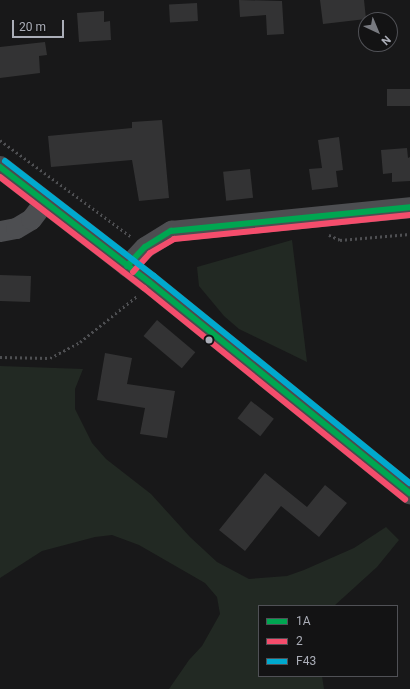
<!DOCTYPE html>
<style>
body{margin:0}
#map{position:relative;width:410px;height:689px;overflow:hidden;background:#181819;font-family:Roboto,sans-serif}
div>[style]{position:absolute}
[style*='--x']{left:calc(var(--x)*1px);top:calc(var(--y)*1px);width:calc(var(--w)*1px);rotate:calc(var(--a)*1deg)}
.green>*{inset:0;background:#222923}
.building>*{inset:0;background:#333334;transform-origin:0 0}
.path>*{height:2.5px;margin-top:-1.25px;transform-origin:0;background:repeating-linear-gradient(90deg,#4e4f52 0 2px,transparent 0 5px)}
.minor>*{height:21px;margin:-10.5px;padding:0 10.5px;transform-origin:10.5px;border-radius:10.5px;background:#4d4e51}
.major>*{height:22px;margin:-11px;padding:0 11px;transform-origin:11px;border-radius:11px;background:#4a4b4d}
.bus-1>*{height:6px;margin:-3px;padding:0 3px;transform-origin:3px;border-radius:3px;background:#00a651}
.bus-2>*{height:6px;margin:-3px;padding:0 3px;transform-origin:3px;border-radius:3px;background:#f44d6c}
.bus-3>*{height:6px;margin:-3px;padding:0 3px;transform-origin:3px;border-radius:3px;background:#00a9ce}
.dots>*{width:11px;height:11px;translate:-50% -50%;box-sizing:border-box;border:2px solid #131314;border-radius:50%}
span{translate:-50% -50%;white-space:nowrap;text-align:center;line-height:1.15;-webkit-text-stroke:3px #131314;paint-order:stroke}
.legend{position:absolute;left:258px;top:605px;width:140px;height:72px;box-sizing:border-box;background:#131314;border:1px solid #505156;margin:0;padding:5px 7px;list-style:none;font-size:12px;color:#abaeb8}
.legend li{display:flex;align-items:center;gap:8px;height:20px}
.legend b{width:20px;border:1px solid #505156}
.north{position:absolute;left:358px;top:12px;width:40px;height:40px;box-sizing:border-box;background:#131314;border:1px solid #505156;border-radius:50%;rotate:136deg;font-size:11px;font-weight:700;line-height:16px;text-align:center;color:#abaeb8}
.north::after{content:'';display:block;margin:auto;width:14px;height:18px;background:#787a80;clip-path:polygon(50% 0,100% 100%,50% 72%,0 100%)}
.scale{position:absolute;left:12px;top:20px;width:52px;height:18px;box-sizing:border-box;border:2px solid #abaeb8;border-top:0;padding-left:5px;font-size:12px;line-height:14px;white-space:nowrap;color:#abaeb8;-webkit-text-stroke:3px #131314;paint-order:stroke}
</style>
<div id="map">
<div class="green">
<div style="clip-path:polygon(292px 240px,307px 362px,239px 329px,224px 316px,199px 286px,197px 267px)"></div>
<div style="clip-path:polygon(0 366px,83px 369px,75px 389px,75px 409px,92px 443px,106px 459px,151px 494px,190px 537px,217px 562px,249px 579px,287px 576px,304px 570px,354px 548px,386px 527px,399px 540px,377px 567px,334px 606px,259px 606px,259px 676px,322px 676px,324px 689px,169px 689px,189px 660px,202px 646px,220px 614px,217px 597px,205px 583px,139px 545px,112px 535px,95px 537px,42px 551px,0 578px)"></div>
</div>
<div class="building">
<div style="clip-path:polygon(239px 0,282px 1px,284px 34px,267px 35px,266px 15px,240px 17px)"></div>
<div style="clip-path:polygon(320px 0,364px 0,366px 19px,323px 24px)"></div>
<div style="left:197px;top:3px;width:18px;height:28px;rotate:87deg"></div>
<div style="clip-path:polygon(104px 11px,104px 22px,110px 21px,111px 40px,79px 42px,77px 13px)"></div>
<div style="clip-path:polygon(45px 42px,47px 55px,39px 56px,40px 73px,0 78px,0 47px)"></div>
<div style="left:410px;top:89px;width:17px;height:23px;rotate:90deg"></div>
<div style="clip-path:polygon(162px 120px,169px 198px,139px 201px,132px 160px,51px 167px,48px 136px,132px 128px,132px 122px)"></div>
<div style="clip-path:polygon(339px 137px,343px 170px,336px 171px,338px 187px,312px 190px,309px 169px,322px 168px,318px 140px)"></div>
<div style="clip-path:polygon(407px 148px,408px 158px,410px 157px,410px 181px,392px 182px,392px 173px,383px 174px,381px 150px)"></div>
<div style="left:250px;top:169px;width:29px;height:27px;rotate:84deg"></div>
<div style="left:0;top:275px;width:31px;height:26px;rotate:2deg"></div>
<div style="left:157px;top:320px;width:50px;height:21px;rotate:40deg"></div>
<div style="clip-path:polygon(105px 353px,132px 358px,127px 384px,175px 391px,167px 438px,140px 434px,145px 408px,97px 400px)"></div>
<div style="left:251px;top:401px;width:29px;height:22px;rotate:38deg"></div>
<div style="clip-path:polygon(265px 473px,307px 507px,325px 485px,347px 503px,319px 537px,281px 506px,245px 551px,219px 530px)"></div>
</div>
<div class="path">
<div style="--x:0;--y:140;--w:162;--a:36.4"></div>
<div style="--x:329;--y:235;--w:12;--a:24"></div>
<div style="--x:340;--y:240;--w:70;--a:-4.9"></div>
<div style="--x:0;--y:357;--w:50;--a:1.1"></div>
<div style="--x:50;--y:358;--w:34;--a:-28"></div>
<div style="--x:80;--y:342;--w:73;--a:-38.9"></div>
</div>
<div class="minor">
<div style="--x:0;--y:231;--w:16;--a:-11"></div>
<div style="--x:16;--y:228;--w:17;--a:-31"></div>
<div style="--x:31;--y:219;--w:21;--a:-53"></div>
<div style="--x:127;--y:266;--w:26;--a:-47"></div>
<div style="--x:145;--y:247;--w:31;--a:-32"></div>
<div style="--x:171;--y:231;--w:240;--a:-5.7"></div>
</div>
<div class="major">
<div style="--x:0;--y:167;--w:188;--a:37.7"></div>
<div style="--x:149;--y:282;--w:336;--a:39"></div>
</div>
<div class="bus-1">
<div style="--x:0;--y:167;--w:188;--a:37.7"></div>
<div style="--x:149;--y:282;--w:336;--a:39"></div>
<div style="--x:127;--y:266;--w:26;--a:-47"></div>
<div style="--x:145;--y:247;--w:31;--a:-32"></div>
<div style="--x:171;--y:231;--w:240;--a:-5.7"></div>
</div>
<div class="bus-2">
<div style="--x:0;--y:177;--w:182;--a:37.6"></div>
<div style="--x:144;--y:288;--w:336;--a:39"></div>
<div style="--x:133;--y:272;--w:25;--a:-48"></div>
<div style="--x:150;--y:253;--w:28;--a:-30"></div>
<div style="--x:174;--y:239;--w:237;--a:-5.8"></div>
</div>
<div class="bus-3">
<div style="--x:5;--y:161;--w:188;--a:37.7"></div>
<div style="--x:154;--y:276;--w:329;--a:39"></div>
</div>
<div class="dots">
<div style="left:209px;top:340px;background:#abaeb8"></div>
</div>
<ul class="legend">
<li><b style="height:5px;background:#00a651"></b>1A</li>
<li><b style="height:5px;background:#f44d6c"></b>2</li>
<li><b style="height:5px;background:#00a9ce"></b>F43</li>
</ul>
<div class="north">N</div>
<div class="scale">20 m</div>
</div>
